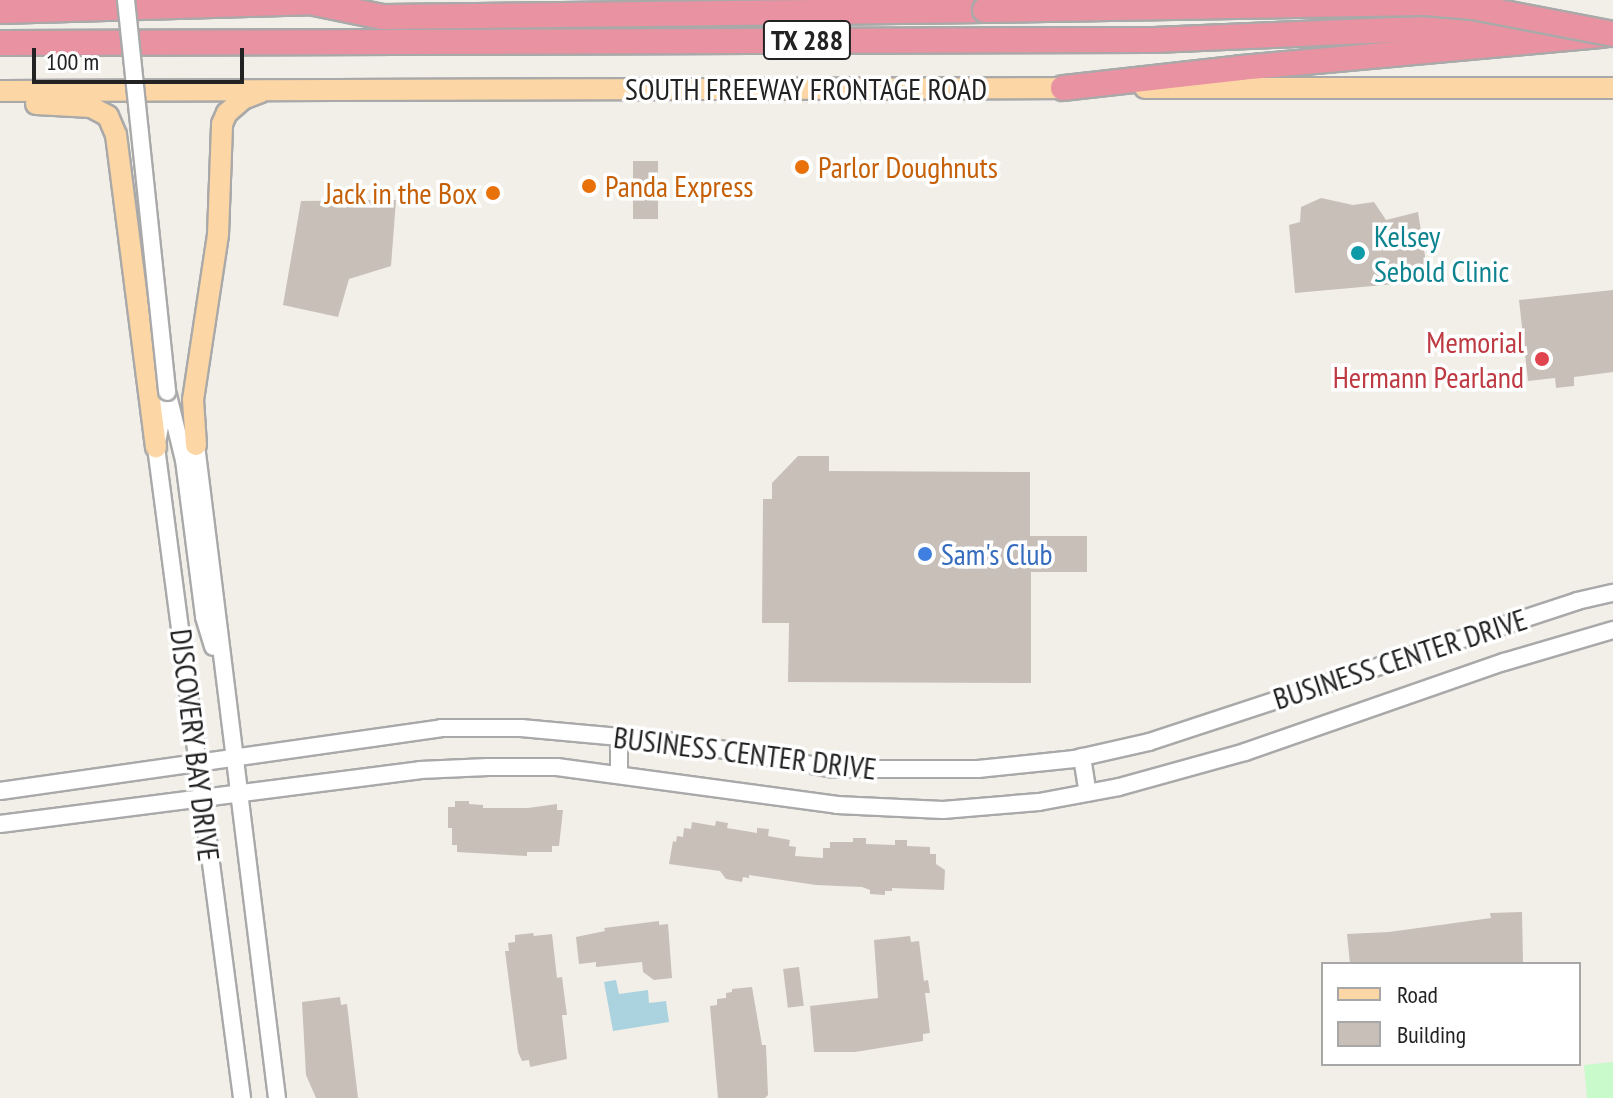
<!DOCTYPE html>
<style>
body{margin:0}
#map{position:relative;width:1613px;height:1098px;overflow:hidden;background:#f2efe9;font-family:"PT Sans Narrow",sans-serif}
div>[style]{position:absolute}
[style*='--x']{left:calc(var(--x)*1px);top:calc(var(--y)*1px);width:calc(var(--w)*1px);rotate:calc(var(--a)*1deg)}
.park>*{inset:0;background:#c8facc}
.water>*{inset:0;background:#aad3df}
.building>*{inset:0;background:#c7bfb8;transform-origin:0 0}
.roads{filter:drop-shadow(2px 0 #a9a9a9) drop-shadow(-2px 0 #a9a9a9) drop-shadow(0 2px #a9a9a9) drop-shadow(0 -2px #a9a9a9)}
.minor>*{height:16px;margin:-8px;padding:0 8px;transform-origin:8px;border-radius:8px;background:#fff}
.major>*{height:20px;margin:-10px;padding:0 10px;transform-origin:10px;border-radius:10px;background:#fcd6a4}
.highway>*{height:24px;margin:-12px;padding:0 12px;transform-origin:12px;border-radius:12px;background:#e892a2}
.bridges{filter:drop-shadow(2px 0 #a9a9a9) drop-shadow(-2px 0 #a9a9a9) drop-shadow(0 2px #a9a9a9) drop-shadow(0 -2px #a9a9a9)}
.minor-bridge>*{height:16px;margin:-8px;padding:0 8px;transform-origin:8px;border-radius:8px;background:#fff}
.highway-bridge>*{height:24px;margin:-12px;padding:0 12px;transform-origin:12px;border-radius:12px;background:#e892a2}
.dots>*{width:22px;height:22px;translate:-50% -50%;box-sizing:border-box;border:4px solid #fff;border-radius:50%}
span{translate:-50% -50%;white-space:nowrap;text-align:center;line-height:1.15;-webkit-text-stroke:7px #fff;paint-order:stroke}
.shield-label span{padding:2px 6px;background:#fff;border:2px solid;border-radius:6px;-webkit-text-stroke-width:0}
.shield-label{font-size:28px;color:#222;font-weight:700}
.street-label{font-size:30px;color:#222}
.food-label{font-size:30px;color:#c56008}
.left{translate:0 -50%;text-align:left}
.right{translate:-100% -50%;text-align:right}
.culture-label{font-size:30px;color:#0d838f}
.health-label{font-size:30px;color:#be3a42}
.shop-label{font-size:30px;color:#366cbe}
.legend{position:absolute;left:1321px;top:962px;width:260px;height:104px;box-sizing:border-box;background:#fff;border:2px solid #a7a7a7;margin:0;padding:10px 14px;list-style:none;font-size:24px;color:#222}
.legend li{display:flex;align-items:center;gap:16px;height:40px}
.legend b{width:40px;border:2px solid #a7a7a7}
.scale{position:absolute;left:32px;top:48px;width:212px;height:36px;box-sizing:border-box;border:4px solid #222;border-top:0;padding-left:10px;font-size:24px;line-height:28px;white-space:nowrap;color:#222;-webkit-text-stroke:6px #fff;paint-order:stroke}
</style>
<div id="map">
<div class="park">
<div style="clip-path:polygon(1613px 1062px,1613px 1098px,1587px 1098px,1584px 1065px)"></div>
</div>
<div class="water">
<div style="clip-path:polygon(616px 980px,619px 994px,648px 990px,649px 1003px,666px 1001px,669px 1022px,613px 1031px,604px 982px)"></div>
</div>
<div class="building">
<div style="left:633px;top:161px;width:25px;height:58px"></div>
<div style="clip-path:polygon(1321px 198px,1353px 205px,1374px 202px,1386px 220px,1418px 212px,1429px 281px,1295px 293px,1289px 225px,1300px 222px,1301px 207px)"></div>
<div style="clip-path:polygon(396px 200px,391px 266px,349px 279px,338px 317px,283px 305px,301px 201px)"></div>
<div style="clip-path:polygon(1613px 290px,1613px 372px,1574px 377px,1574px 386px,1556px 388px,1555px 378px,1528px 381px,1519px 300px)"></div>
<div style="clip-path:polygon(798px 456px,829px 456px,829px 471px,1030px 472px,1030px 536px,1087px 536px,1087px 572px,1031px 572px,1031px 683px,788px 682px,789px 623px,762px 623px,763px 499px,772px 499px,772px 483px)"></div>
<div style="clip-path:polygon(455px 801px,469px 801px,469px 804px,483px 805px,483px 808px,528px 808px,557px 804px,557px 810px,563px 810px,559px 846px,552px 846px,552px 852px,527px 852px,527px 856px,457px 852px,457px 845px,452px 845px,452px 828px,448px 828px,448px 807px,455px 807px)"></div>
<div style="clip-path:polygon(716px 821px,728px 823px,727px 828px,757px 833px,757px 828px,769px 829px,768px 836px,790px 840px,789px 846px,796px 847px,795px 856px,823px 858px,823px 848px,830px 848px,830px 842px,853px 842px,853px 838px,866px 838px,866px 844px,895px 845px,895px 840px,907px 840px,907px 846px,930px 847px,930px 854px,936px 854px,936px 864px,945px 870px,944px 890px,892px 888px,892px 891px,885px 891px,885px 895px,870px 894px,870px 890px,862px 887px,816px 885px,749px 875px,749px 878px,743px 877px,742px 882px,726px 879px,720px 871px,669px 864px,673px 841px,676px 842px,677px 836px,683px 837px,684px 828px,691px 829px,692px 822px,715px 826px)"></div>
<div style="clip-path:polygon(1522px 912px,1523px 964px,1350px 964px,1347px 934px,1389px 932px,1491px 918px,1490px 913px)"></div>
<div style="clip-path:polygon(659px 921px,659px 925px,668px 924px,672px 978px,654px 980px,643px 972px,642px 962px,596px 967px,596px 962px,579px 964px,576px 937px,605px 931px,604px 928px)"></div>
<div style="clip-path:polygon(533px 933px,534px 936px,552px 934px,557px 978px,562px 977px,565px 1001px,567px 1015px,562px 1015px,567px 1059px,530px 1067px,529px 1060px,522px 1061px,518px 1052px,505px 951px,509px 951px,508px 943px,515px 942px,515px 935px)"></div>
<div style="clip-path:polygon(910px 936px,911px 942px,919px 941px,924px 981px,928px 980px,930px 993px,925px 993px,930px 1033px,923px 1034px,923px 1041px,855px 1052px,814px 1052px,810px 1006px,878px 998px,874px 940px)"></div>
<div style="left:799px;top:967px;width:39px;height:16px;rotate:83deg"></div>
<div style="clip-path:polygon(752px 987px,762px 1045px,766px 1045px,768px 1095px,765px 1098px,718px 1098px,710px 1006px,717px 1005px,717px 999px,726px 998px,726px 993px,732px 992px,732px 989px)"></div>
<div style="clip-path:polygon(340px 997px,341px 1005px,347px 1004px,358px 1098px,316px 1098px,306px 1075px,302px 1002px)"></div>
</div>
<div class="roads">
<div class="minor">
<div style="--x:167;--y:392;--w:56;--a:101.3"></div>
<div style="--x:156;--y:447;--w:657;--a:82.47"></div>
<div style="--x:168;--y:395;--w:67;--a:76.2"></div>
<div style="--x:184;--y:460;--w:158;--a:82.7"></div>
<div style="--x:204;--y:617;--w:31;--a:73"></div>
<div style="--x:196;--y:445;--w:658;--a:82.93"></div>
<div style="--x:619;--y:737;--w:37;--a:90"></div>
<div style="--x:1082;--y:757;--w:36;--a:81"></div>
<div style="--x:0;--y:791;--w:445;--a:-8.1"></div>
<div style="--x:441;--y:728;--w:80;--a:0"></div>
<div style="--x:521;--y:728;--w:165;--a:5.2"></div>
<div style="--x:685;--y:743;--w:151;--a:9.9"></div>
<div style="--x:834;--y:769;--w:144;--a:0"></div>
<div style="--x:978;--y:769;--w:97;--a:-5.9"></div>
<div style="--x:1074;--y:759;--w:77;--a:-12.8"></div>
<div style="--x:1149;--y:742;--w:451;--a:-18.2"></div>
<div style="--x:1577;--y:601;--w:37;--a:-13"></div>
<div style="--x:0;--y:824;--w:423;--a:-7.3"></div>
<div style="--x:420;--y:770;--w:68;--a:-2.5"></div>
<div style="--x:488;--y:767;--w:69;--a:0"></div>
<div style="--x:557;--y:767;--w:283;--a:7.7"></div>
<div style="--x:837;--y:805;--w:106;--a:2.7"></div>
<div style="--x:943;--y:810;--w:96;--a:-4.8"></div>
<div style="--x:1039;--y:802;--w:81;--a:-10.6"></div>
<div style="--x:1119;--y:787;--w:131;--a:-15.5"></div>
<div style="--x:1245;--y:752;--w:274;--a:-19.2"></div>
<div style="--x:1504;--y:662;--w:114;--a:-16.4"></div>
</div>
<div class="major">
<div style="--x:1145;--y:88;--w:468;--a:0"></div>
<div style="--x:0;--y:91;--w:1077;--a:-0.16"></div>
<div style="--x:36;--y:104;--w:55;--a:3.1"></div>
<div style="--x:91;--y:107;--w:19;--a:28"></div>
<div style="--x:108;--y:116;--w:21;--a:67"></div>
<div style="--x:116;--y:135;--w:315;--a:82.7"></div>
<div style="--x:196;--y:445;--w:45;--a:-93.8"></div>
<div style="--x:193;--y:400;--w:167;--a:-81.4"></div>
<div style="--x:218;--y:235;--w:111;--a:-87.9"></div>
<div style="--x:222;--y:124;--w:12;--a:-66"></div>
<div style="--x:227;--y:113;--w:21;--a:-41"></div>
<div style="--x:243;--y:99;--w:19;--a:-21"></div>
</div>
<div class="highway">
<div style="--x:314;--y:3;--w:70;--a:11.5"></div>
<div style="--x:383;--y:17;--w:602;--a:-0.67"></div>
<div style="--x:0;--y:11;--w:329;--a:-1.6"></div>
<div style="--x:0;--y:43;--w:1154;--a:-0.15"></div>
<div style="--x:1154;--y:40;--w:375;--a:-2.4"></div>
<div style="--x:1063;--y:88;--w:178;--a:-6.4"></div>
<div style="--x:1240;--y:68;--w:364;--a:-5.2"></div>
</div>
</div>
<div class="bridges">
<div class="minor-bridge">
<div style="--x:126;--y:0;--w:394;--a:84"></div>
</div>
<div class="highway-bridge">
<div style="--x:985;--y:10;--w:440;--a:-0.9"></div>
<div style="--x:1425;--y:3;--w:48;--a:4.8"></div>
<div style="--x:1473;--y:7;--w:143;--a:10.9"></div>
</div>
</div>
<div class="dots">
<div style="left:802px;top:167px;background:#e8710a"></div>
<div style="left:589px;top:186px;background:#e8710a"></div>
<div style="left:493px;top:193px;background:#e8710a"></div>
<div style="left:1358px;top:253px;background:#0f9aa8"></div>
<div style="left:1542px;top:359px;background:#e0444e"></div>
<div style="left:925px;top:554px;background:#3f7fe0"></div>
</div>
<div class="shield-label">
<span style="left:807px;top:40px">TX 288</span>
</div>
<div class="street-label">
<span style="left:806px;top:89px">SOUTH FREEWAY FRONTAGE ROAD</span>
<span style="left:1400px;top:659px;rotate:-18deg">BUSINESS CENTER DRIVE</span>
<span style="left:195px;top:745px;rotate:83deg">DISCOVERY BAY DRIVE</span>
<span style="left:745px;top:753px;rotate:7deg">BUSINESS CENTER DRIVE</span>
</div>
<div class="food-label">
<span class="left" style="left:818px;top:167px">Parlor Doughnuts</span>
<span class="left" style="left:605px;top:186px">Panda Express</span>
<span class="right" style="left:477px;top:193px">Jack in the Box</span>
</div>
<div class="culture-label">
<span class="left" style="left:1374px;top:253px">Kelsey<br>Sebold Clinic</span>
</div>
<div class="health-label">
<span class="right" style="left:1524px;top:359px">Memorial<br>Hermann Pearland</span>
</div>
<div class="shop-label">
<span class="left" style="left:941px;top:554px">Sam's Club</span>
</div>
<ul class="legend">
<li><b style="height:10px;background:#fcd6a4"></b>Road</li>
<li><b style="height:22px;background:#c7bfb8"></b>Building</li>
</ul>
<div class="scale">100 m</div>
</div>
